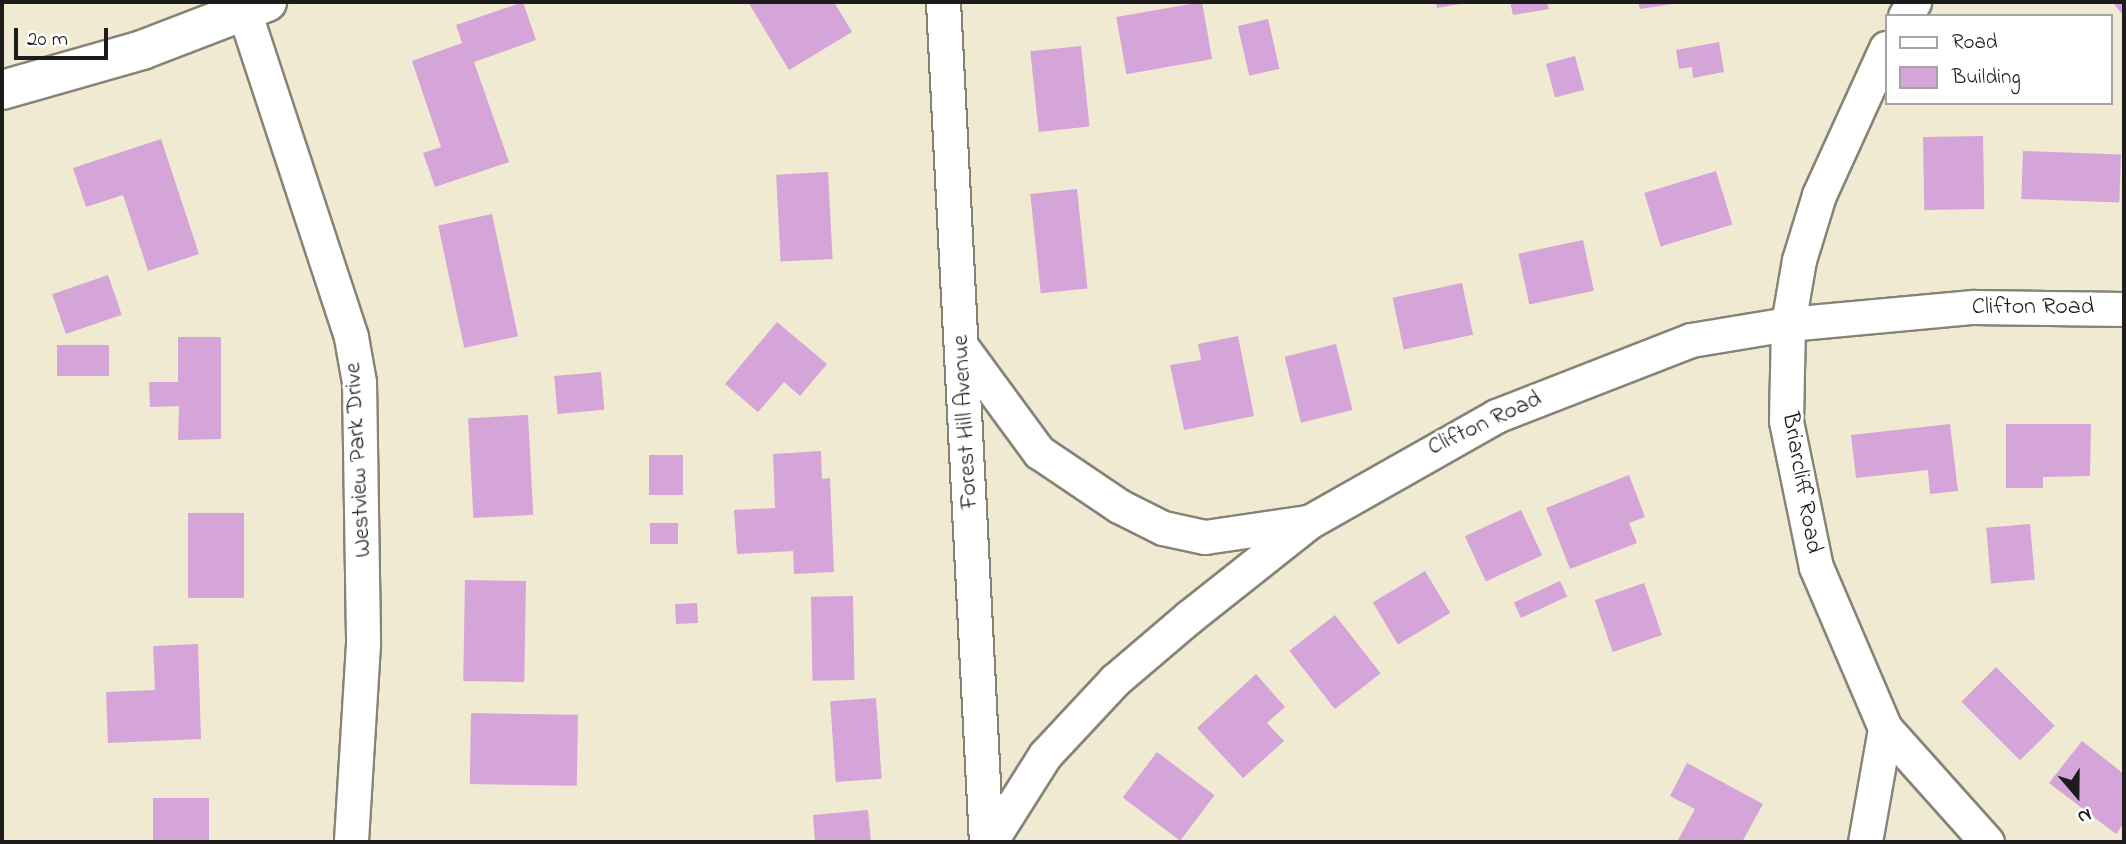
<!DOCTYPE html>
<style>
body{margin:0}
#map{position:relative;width:2126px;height:844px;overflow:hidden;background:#f0ead2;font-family:"Indie Flower",sans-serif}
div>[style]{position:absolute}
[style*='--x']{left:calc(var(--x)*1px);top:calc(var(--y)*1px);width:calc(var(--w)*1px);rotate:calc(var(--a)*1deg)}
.building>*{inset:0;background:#d5a4d8;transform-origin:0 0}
.roads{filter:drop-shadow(2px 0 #868377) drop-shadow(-2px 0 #868377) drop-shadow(0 2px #868377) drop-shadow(0 -2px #868377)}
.minor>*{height:33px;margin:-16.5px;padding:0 16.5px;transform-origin:16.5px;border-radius:16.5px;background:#fff}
.tertiary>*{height:38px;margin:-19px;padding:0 19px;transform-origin:19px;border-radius:19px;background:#fff}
span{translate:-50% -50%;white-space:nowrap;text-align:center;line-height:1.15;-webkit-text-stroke:6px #fff;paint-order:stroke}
.street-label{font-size:24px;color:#1c1c1c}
.frame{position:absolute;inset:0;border:4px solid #1c1c1c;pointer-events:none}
.legend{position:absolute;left:1885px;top:14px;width:228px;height:91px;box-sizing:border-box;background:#fff;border:2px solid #a4a4a4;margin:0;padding:9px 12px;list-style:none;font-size:21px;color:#1c1c1c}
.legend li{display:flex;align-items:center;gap:14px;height:35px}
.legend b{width:35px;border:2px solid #a4a4a4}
.north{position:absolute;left:2042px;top:760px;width:70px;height:70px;-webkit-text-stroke:5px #fff;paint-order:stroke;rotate:160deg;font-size:19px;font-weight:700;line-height:28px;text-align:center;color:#1c1c1c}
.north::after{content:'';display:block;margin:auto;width:24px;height:32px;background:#1c1c1c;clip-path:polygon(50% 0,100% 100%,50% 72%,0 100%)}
.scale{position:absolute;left:14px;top:28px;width:94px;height:32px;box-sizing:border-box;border:4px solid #1c1c1c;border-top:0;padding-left:9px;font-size:21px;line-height:24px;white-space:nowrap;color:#1c1c1c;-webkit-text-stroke:5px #fff;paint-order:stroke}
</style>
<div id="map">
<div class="building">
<div style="clip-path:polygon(523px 2px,536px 40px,474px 62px,509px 162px,435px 187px,423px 153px,441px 147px,412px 61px,462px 43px,456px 25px)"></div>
<div style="clip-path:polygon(748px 2px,834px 2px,852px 32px,789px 70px)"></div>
<div style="left:1202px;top:2px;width:58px;height:87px;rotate:80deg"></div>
<div style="clip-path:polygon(1436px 2px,1466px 2px,1466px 3px,1437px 8px)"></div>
<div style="clip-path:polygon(1510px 2px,1547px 2px,1549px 9px,1513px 15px)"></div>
<div style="clip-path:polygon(1638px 2px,1679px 2px,1679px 3px,1640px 9px)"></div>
<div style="clip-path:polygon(2112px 2px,2124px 2px,2124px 16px)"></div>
<div style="left:1268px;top:19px;width:51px;height:31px;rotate:77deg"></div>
<div style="clip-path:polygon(1719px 42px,1724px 72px,1693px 78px,1692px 67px,1679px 69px,1676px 50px)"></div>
<div style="left:1081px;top:46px;width:81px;height:51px;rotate:84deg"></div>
<div style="left:1575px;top:56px;width:35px;height:30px;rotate:75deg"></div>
<div style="left:1983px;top:136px;width:73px;height:60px;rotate:89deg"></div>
<div style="clip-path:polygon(161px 139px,199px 254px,148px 271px,123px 195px,86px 207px,73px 168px)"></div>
<div style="left:2023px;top:151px;width:98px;height:48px;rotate:2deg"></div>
<div style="left:1716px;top:171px;width:56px;height:75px;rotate:73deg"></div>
<div style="left:828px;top:172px;width:87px;height:52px;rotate:87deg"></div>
<div style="left:1077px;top:189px;width:100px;height:47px;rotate:84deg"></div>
<div style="left:492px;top:214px;width:125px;height:55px;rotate:78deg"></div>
<div style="left:1583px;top:240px;width:52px;height:66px;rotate:78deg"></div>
<div style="left:108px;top:275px;width:42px;height:59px;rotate:71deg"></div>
<div style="left:1462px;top:283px;width:53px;height:71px;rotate:78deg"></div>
<div style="clip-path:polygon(777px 322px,827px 364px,800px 396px,784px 382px,758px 412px,725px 384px)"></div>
<div style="clip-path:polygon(1238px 336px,1254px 416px,1184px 430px,1170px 365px,1201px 360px,1198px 344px)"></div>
<div style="clip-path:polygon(178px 337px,221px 337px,221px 439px,178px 440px,179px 406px,150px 407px,149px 382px,178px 382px)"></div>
<div style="left:1336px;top:344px;width:68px;height:53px;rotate:76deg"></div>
<div style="left:57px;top:345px;width:52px;height:31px"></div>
<div style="left:601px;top:372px;width:38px;height:47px;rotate:85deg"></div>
<div style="left:528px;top:415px;width:100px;height:60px;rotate:87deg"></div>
<div style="clip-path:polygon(1950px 424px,1958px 491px,1930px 494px,1928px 470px,1856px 478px,1851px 435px)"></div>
<div style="clip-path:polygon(2006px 424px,2091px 424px,2090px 476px,2043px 477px,2043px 488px,2006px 488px)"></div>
<div style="clip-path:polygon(821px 451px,822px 479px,830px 478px,834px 572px,794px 574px,793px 551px,737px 554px,734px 510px,775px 508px,773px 454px)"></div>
<div style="left:683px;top:455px;width:40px;height:34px;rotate:90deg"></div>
<div style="clip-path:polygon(1629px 475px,1645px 517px,1629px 523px,1637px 543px,1570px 569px,1546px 508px)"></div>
<div style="left:1521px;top:510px;width:50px;height:62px;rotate:65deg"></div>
<div style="left:188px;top:513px;width:56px;height:85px"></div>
<div style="left:650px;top:523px;width:28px;height:21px"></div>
<div style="left:2030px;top:524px;width:56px;height:44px;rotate:85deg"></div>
<div style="left:1425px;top:571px;width:49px;height:61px;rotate:59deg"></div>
<div style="left:465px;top:580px;width:61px;height:101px;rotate:1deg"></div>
<div style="left:1560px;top:581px;width:17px;height:51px;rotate:65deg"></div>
<div style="left:1644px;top:583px;width:55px;height:52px;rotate:71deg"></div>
<div style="left:853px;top:596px;width:84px;height:42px;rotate:89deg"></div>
<div style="left:697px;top:603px;width:20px;height:22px;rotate:87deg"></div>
<div style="left:1335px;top:615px;width:74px;height:58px;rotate:52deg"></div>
<div style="clip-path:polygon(198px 644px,201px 739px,108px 743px,106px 692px,155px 690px,153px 646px)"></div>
<div style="left:1996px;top:667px;width:83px;height:49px;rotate:45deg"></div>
<div style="clip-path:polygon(1256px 674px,1285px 707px,1267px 723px,1284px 741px,1243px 778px,1197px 728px)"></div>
<div style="left:876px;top:698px;width:81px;height:46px;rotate:86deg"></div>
<div style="left:471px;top:713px;width:107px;height:71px;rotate:1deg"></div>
<div style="clip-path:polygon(2082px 741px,2124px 774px,2124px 823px,2116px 834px,2049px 783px)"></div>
<div style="left:1157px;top:752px;width:72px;height:57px;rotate:37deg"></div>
<div style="clip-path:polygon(1687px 763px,1763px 804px,1742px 842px,1677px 842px,1695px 809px,1670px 796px)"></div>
<div style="left:153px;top:798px;width:56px;height:44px"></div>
<div style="clip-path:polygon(868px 810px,871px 842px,815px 842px,813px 815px)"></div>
</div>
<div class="roads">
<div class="minor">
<div style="--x:943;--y:2;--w:841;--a:87.07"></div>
<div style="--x:244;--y:11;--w:343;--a:71.8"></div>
<div style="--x:351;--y:337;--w:46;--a:79.9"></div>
<div style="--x:359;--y:382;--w:262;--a:89.1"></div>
<div style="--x:363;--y:644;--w:198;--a:93.5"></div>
<div style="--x:1905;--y:16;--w:17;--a:-57"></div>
<div style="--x:1886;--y:48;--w:162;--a:114.5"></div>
<div style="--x:1819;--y:195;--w:68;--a:107.1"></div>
<div style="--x:1799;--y:260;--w:65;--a:99.8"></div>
<div style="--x:1788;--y:324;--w:97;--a:91.2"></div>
<div style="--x:1786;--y:421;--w:149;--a:78.4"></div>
<div style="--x:1816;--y:567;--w:175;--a:66.8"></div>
<div style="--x:1885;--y:728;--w:153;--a:48.2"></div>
<div style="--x:964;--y:350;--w:127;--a:53.7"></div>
<div style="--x:1039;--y:452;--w:97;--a:34"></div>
<div style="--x:1119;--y:506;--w:49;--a:26.6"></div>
<div style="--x:1163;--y:528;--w:43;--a:12.1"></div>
<div style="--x:1205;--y:537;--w:103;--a:-8.4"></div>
<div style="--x:990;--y:842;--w:103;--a:-57.7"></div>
<div style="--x:1045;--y:755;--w:103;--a:-47"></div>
<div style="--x:1115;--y:680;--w:97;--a:-40.4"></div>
<div style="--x:1189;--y:617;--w:153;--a:-38.4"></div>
<div style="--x:1309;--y:522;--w:215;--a:-29.5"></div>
<div style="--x:1496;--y:416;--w:209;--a:-21.3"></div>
<div style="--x:1691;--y:340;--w:98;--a:-9.4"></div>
<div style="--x:1788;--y:324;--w:186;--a:-5.3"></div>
<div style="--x:1973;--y:307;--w:151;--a:0.8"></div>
<div style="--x:1865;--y:842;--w:116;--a:-80"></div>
</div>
<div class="tertiary">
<div style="--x:2;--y:90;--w:146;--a:-15.9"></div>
<div style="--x:142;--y:50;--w:134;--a:-21"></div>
</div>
</div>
<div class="street-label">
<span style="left:2033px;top:308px">Clifton Road</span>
<span style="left:966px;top:422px;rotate:-93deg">Forest Hill Avenue</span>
<span style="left:1485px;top:424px;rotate:-25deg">Clifton Road</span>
<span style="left:359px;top:460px;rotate:-93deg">Westview Park Drive</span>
<span style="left:1801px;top:483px;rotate:80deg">Briarcliff Road</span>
</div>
<div class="frame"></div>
<ul class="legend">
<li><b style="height:9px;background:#fff"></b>Road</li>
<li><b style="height:19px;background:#d5a4d8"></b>Building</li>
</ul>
<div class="north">N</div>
<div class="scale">20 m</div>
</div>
